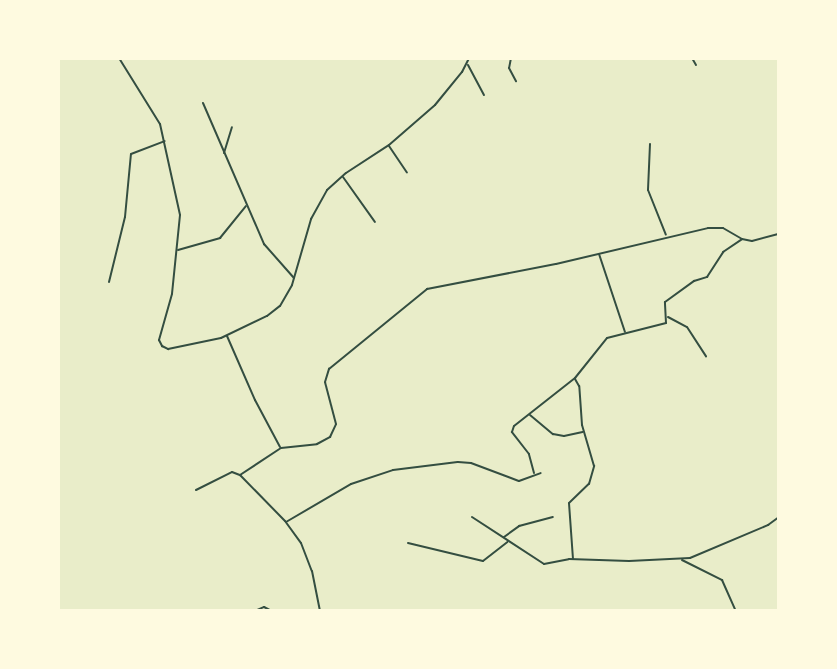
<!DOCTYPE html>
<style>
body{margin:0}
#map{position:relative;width:837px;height:669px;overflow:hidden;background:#e9edc9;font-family:Roboto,sans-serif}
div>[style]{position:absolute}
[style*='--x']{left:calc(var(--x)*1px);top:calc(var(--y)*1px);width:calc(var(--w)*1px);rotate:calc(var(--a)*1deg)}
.minor>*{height:2px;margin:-1px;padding:0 1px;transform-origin:1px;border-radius:1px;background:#344e41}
span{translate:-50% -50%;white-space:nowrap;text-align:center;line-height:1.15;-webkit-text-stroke:5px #fefae0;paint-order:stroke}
.frame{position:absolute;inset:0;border:60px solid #fefae0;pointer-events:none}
</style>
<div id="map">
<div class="minor">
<div style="--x:119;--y:58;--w:78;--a:58.2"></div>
<div style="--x:160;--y:124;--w:93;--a:77.6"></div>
<div style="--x:180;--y:215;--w:79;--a:95.8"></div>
<div style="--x:172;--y:294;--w:48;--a:105.8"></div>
<div style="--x:159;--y:340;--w:7;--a:63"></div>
<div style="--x:162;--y:346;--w:7;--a:27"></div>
<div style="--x:168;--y:349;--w:54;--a:-11.7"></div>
<div style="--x:221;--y:338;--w:51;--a:-25.6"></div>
<div style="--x:267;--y:316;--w:16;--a:-38"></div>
<div style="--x:280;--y:306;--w:24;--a:-60"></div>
<div style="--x:292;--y:285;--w:69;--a:-73.9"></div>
<div style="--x:311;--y:219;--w:33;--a:-61"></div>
<div style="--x:327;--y:190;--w:25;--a:-42"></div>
<div style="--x:346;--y:173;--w:51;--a:-33.1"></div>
<div style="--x:389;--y:145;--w:61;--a:-41"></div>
<div style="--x:435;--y:105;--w:43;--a:-50.7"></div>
<div style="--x:462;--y:72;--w:16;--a:-63"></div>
<div style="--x:511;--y:58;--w:10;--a:101"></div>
<div style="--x:509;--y:68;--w:15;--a:62"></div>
<div style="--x:692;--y:58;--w:8;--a:60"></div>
<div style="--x:468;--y:65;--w:34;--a:62"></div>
<div style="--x:203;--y:103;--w:154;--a:66.6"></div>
<div style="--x:264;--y:244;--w:45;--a:48.6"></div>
<div style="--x:650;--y:144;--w:46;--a:92.5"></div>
<div style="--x:648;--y:190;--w:48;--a:68.2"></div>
<div style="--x:389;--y:146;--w:32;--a:56"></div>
<div style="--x:224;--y:153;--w:27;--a:-73"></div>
<div style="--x:343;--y:177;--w:55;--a:54.6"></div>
<div style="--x:178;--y:250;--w:44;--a:-15.9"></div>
<div style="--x:220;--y:238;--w:41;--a:-50.9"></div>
<div style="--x:599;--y:254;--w:82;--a:71.6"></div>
<div style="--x:109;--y:282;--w:67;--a:-76.2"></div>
<div style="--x:125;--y:217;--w:63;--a:-84.6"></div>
<div style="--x:131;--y:154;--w:36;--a:-21"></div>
<div style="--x:668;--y:317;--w:21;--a:28"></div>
<div style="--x:687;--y:327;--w:35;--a:57"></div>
<div style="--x:227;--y:336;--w:70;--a:66.4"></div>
<div style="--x:255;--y:400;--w:53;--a:62"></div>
<div style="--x:530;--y:415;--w:30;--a:40"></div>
<div style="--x:553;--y:434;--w:11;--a:10"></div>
<div style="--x:564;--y:436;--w:19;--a:-12"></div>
<div style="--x:534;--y:473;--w:20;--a:-105"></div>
<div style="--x:529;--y:454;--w:28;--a:-128"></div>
<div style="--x:512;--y:432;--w:6;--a:-72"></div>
<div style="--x:514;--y:426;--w:78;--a:-38.2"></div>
<div style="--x:575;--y:378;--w:51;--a:-51.3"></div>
<div style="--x:607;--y:338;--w:61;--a:-14.3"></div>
<div style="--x:666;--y:323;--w:21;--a:-93"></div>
<div style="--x:665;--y:302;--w:36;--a:-36"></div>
<div style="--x:694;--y:281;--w:14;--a:-17"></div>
<div style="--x:707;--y:277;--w:30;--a:-57"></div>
<div style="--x:723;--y:252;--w:23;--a:-34"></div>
<div style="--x:240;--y:475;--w:49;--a:-33.4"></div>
<div style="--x:281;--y:448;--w:36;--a:-6"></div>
<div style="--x:317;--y:444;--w:15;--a:-28"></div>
<div style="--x:330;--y:437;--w:14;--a:-65"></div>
<div style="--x:336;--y:424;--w:43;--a:-104.7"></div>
<div style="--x:325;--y:382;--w:14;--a:-73"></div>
<div style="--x:329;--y:369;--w:127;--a:-39.2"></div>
<div style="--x:427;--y:289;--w:131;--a:-11"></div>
<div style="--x:556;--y:264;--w:156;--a:-13.3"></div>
<div style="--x:708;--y:228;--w:15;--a:0"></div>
<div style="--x:723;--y:228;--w:22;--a:30"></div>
<div style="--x:742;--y:239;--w:10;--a:11"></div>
<div style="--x:752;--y:241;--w:28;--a:-15"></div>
<div style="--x:196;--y:490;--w:40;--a:-26.6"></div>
<div style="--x:232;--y:472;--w:9;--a:21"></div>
<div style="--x:240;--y:475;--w:64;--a:45.6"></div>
<div style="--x:285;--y:521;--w:27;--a:54"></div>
<div style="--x:301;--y:543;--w:30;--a:69"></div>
<div style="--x:312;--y:571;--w:41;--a:78.7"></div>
<div style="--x:472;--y:517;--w:86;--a:33.1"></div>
<div style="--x:544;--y:564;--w:25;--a:-11"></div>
<div style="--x:569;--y:559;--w:60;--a:1.9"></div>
<div style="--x:629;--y:561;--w:61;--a:-2.8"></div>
<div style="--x:690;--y:558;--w:85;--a:-22.9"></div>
<div style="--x:768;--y:525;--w:14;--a:-36"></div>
<div style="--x:286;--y:522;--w:75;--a:-30.3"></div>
<div style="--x:351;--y:484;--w:44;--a:-18.4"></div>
<div style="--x:393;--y:470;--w:65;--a:-7"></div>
<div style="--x:458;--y:462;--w:13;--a:4"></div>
<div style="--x:471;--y:463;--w:51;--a:20.6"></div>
<div style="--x:519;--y:481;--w:23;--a:-20"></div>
<div style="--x:504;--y:537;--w:19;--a:-36"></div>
<div style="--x:519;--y:526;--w:35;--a:-15"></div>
<div style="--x:408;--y:543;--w:77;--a:13.5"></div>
<div style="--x:483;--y:561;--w:31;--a:-38"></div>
<div style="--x:573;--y:559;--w:56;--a:-94.1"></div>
<div style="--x:569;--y:503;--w:28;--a:-44"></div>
<div style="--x:589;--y:484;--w:19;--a:-74"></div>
<div style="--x:594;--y:466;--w:43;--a:-106.3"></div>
<div style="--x:582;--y:425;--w:39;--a:-94"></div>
<div style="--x:579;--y:386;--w:8;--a:-120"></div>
<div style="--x:682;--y:560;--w:45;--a:26.6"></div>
<div style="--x:722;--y:580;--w:34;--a:66"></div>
<div style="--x:255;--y:611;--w:10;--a:-24"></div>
<div style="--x:264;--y:607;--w:9;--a:27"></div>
</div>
<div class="frame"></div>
</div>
